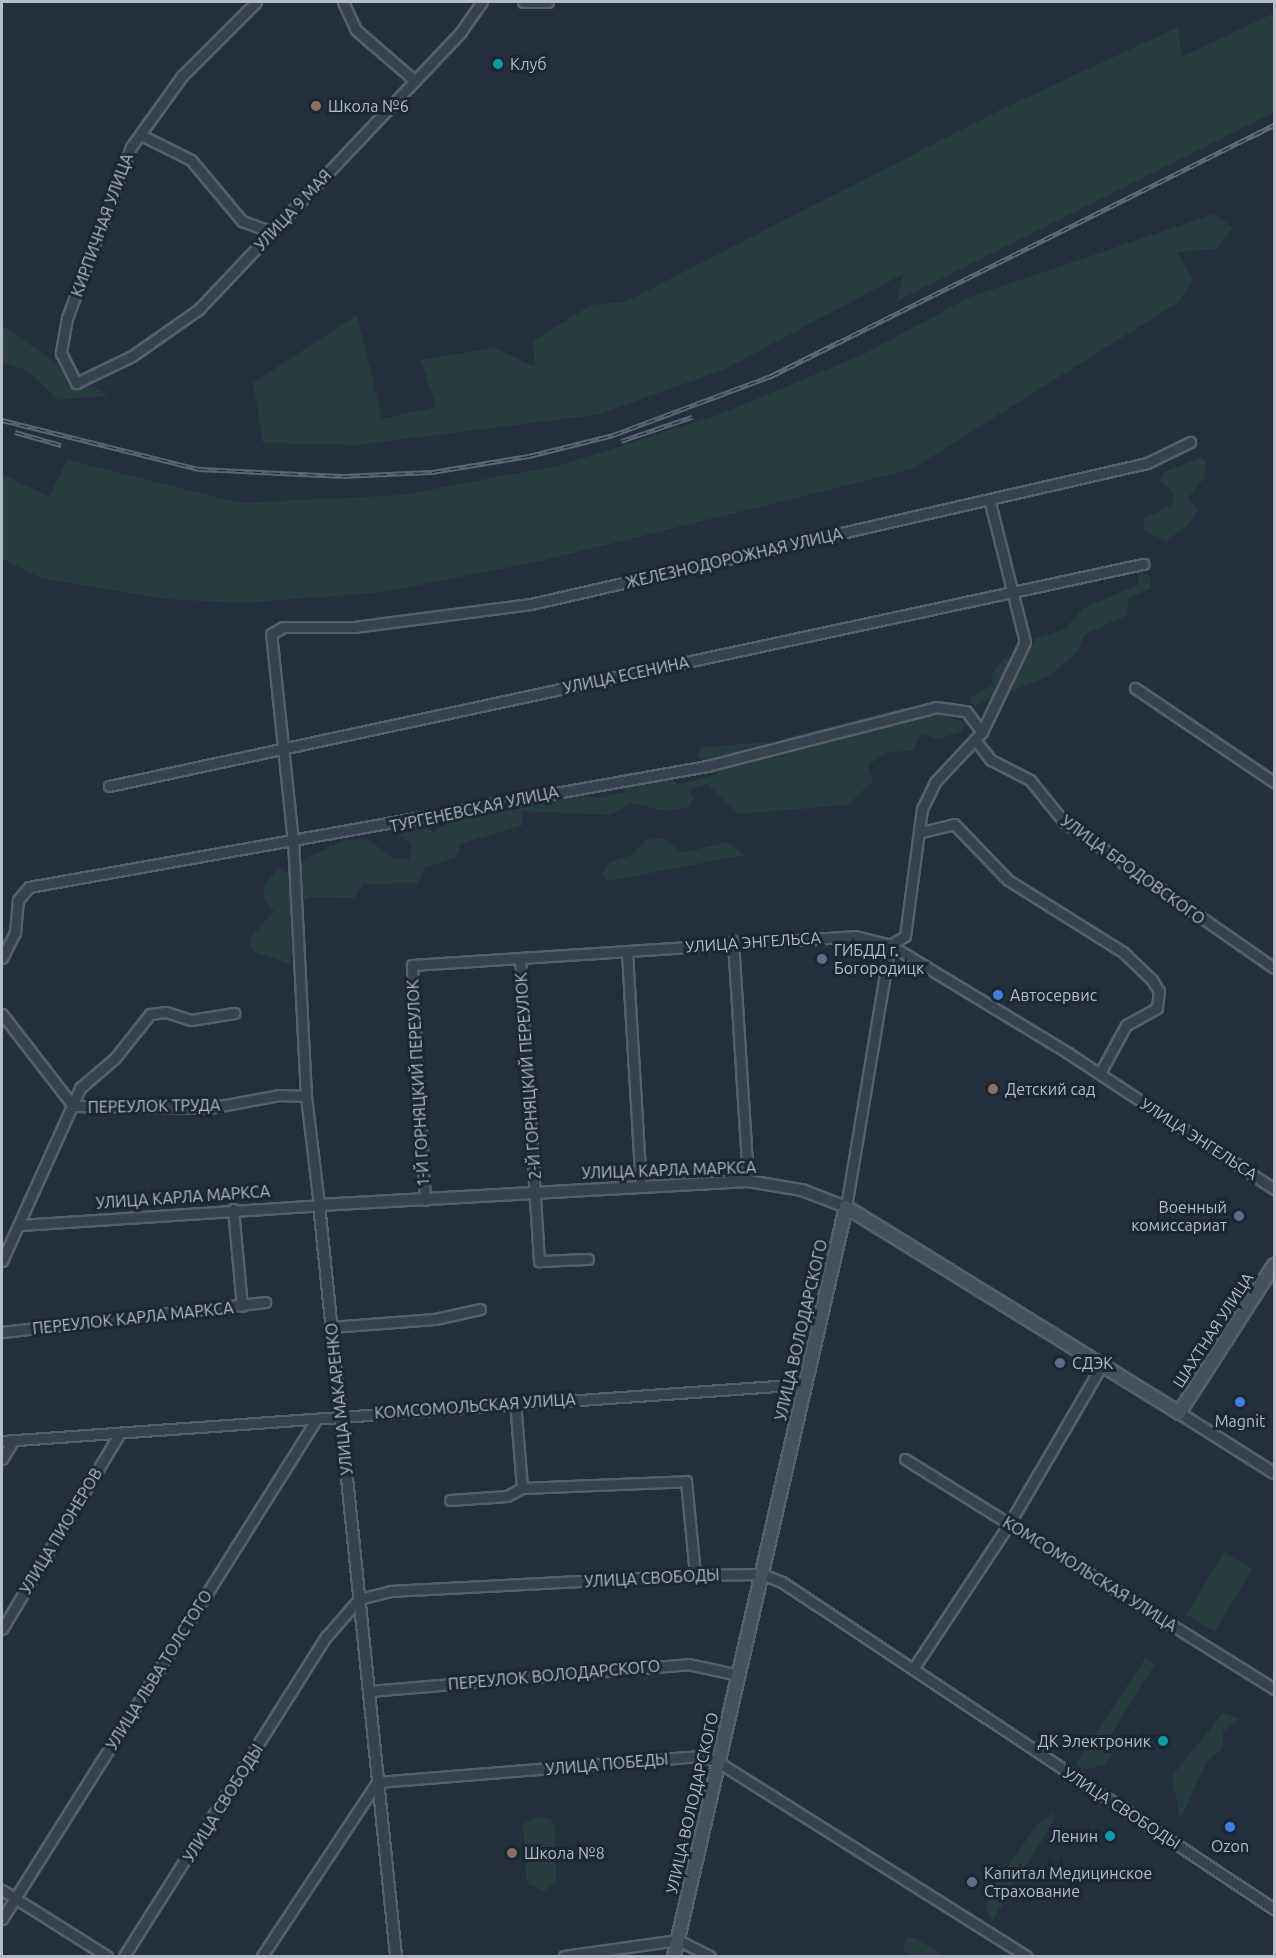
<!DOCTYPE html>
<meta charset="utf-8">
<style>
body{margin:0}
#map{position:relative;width:1276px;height:1958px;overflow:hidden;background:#242f3e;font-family:Ubuntu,sans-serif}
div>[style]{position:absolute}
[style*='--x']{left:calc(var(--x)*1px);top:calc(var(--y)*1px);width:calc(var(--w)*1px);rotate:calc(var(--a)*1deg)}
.green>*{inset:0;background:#263c3f;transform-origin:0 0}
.roads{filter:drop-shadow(2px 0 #565f6c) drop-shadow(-2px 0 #565f6c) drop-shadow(0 2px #565f6c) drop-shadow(0 -2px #565f6c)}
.minor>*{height:9px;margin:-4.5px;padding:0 4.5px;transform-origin:4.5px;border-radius:4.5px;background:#38414e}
.tertiary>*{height:10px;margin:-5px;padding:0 5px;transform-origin:5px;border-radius:5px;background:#38414e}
.secondary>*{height:12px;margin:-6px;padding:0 6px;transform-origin:6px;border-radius:6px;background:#465061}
.rail>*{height:5px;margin-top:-2.5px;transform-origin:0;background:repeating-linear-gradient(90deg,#1d2633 0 9px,#5a6575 0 18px);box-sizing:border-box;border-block:2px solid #5a6575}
.dots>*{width:16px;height:16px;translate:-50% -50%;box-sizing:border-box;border:3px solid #1d2633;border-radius:50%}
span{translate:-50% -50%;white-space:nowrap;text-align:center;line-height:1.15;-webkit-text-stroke:6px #1d2633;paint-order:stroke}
.poi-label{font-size:16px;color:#b4bcc9}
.left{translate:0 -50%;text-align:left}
.right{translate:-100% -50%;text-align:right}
.street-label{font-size:16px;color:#b4bcc9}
.frame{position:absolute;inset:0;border:3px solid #b4bcc9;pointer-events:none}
</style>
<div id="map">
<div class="green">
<div style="clip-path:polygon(1274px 13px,1274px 112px,897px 301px,903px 274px,723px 370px,596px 415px,357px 445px,263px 443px,253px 383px,357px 315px,382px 419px,436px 407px,421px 360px,495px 348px,535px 367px,533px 341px,591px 305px,625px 302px,1000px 110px,1178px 27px,1182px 57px)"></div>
<div style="clip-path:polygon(1214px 214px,1233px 228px,1217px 249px,1177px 252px,1194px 280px,1177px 303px,912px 469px,541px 561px,384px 592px,243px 603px,165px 599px,41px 578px,2px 559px,2px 474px,49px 497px,67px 460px,241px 503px,401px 495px,561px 465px,721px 414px,862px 355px,970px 297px)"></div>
<div style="clip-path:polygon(2px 325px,62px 367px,108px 396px,58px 400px,28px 371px,2px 362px)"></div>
<div style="clip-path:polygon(1199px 458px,1206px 461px,1204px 478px,1188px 498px,1198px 510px,1188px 525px,1166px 541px,1145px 531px,1143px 519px,1172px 505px,1174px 493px,1159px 480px,1164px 472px)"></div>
<div style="clip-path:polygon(1139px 571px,1151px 577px,1150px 588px,1129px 598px,1127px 615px,1084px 635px,1078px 651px,1049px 676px,974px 706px,969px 698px,993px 685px,992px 674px,1005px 658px,1020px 670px,1036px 638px,1064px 630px,1084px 608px,1137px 585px)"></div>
<div style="clip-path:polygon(902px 708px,916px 708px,917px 717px,941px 714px,965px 723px,962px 731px,938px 739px,922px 734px,912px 751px,887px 752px,868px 765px,873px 781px,848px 805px,738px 814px,707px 784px,689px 790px,693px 799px,687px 808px,666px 811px,631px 803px,609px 815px,521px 811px,523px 825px,460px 844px,456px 857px,425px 868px,418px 883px,363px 884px,354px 898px,310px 897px,290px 908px,291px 964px,253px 952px,249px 939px,274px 911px,264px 900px,264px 885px,278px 869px,290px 874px,310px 856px,345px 840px,367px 839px,393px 858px,409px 859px,412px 845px,382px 822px,422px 813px,432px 833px,486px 797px,542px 791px,598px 798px,625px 792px,618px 774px,655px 770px,665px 769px,677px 785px,718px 774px,696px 755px,703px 747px,766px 742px,773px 756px,784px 738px)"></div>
<div style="clip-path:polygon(664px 838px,682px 853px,727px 842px,744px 855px,609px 881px,602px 875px,610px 862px,632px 855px,645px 840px)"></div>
<div style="left:1224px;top:1552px;width:33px;height:73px;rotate:31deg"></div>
<div style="clip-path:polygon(1145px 1659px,1155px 1664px,1104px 1746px,1112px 1755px,1105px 1765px,1082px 1770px,1076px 1763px)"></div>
<div style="clip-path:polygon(1223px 1713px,1239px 1719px,1223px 1732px,1223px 1748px,1208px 1760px,1180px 1819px,1172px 1776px)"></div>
<div style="clip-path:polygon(1054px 1813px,1055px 1819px,992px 1921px,986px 1906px,993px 1888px,1036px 1826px)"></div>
<div style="clip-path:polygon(539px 1816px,551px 1819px,555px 1827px,556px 1882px,544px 1891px,527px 1883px,523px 1824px)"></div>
<div style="clip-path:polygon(907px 1937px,917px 1939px,944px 1956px,912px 1956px,903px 1950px)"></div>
</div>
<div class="roads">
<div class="minor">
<div style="--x:256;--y:2;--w:105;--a:135"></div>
<div style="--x:182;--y:76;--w:87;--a:125.7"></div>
<div style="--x:131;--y:147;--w:183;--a:110.5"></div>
<div style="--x:67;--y:318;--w:36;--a:100"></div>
<div style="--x:61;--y:353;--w:34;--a:63"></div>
<div style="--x:76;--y:383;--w:62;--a:-25.7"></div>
<div style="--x:132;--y:356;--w:82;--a:-35"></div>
<div style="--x:199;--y:309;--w:380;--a:-46.6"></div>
<div style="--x:460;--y:33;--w:38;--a:-55"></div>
<div style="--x:343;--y:2;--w:31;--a:65"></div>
<div style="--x:356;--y:30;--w:78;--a:40.8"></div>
<div style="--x:523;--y:2;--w:25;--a:0"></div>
<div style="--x:141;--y:135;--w:56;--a:26.6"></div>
<div style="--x:191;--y:160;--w:80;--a:50.1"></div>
<div style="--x:242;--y:221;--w:33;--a:20"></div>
<div style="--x:1135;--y:688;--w:168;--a:34.1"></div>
<div style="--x:976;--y:741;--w:24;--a:52"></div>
<div style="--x:991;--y:760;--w:44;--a:27.1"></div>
<div style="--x:1030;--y:780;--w:54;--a:51"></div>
<div style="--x:1064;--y:822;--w:256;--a:34.8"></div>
<div style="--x:109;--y:786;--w:1058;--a:-12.12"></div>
<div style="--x:922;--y:832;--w:33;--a:-14"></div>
<div style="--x:954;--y:824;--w:78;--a:46"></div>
<div style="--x:1008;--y:880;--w:136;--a:32.1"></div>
<div style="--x:1123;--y:952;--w:40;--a:44"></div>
<div style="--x:1152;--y:980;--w:13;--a:58"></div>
<div style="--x:1159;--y:991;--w:17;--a:97"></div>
<div style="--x:1157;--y:1008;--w:35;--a:151"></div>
<div style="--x:1126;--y:1025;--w:55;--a:118.4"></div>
<div style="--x:733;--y:941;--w:240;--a:86.4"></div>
<div style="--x:627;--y:953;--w:234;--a:86.6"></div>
<div style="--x:2;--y:958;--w:28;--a:-63"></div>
<div style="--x:15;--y:933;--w:33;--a:-85"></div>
<div style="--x:18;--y:900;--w:17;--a:-50"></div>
<div style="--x:29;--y:887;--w:689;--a:-10.12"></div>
<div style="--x:707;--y:766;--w:236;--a:-14.4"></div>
<div style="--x:936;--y:707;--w:30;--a:8"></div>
<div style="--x:966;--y:711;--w:26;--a:53"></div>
<div style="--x:520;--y:959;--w:303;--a:86.4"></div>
<div style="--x:539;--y:1261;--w:49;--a:-2.3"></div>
<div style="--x:2;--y:1014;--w:116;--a:52.3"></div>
<div style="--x:73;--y:1106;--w:136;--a:0.8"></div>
<div style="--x:209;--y:1108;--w:71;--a:-10.5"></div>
<div style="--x:279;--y:1095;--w:27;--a:2"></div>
<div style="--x:425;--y:1200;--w:235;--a:-93.2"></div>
<div style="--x:412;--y:965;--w:444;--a:-3.7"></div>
<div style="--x:855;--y:936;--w:36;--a:14"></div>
<div style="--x:890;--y:945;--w:208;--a:31.2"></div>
<div style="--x:1068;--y:1053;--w:247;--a:33.4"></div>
<div style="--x:846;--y:1207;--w:266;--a:-80.5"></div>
<div style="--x:890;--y:945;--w:17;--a:-31"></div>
<div style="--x:905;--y:936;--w:128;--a:-82.4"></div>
<div style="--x:922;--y:809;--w:30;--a:-64"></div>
<div style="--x:935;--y:782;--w:69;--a:-46.8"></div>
<div style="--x:982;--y:732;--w:100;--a:-64.5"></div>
<div style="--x:1025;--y:642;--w:147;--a:-104.1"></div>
<div style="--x:233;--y:1209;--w:97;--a:84.7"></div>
<div style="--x:21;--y:1225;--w:299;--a:-3.8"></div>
<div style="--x:319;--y:1205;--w:110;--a:-96.8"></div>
<div style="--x:306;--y:1096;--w:254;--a:-92.9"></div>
<div style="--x:293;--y:842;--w:209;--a:-96"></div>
<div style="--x:271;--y:634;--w:14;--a:-30"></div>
<div style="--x:283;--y:627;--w:71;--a:0"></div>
<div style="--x:354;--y:627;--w:178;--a:-7.4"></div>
<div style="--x:531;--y:604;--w:632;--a:-12.89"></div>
<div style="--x:1147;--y:463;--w:48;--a:-26"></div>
<div style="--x:2;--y:1261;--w:190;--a:-65.7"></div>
<div style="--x:80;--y:1088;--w:46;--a:-40.6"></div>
<div style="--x:115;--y:1058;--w:56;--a:-51.5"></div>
<div style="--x:150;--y:1014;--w:16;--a:-7"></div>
<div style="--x:166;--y:1012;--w:26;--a:18"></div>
<div style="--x:191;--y:1020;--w:44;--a:-9.2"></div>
<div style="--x:331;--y:1327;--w:104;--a:-4.4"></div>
<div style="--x:435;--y:1319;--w:46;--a:-12.5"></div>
<div style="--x:2;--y:1332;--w:265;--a:-6.5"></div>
<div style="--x:515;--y:1401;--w:87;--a:85.4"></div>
<div style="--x:2;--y:1441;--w:806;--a:-4.06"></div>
<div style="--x:2;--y:1459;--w:21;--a:-59"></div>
<div style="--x:905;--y:1459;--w:435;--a:31.9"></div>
<div style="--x:522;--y:1488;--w:164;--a:-2.4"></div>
<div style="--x:686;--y:1481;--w:94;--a:84.5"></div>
<div style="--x:450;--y:1500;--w:57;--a:-4"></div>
<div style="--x:507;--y:1496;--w:17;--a:-28"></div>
<div style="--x:2;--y:1629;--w:229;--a:-59"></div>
<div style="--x:913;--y:1669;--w:174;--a:-56.5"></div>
<div style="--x:1009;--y:1524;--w:184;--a:-59.7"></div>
<div style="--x:369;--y:1691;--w:320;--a:-4.8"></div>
<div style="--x:688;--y:1664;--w:52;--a:12.2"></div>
<div style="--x:2;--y:1890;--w:124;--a:32.2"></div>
<div style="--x:2;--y:1919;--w:590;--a:-57.82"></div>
<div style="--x:124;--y:1956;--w:378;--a:-57.7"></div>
<div style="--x:326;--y:1637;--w:50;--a:-49"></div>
<div style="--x:359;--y:1599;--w:32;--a:-14"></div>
<div style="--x:390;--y:1591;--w:305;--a:-3"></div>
<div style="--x:695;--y:1575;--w:67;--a:-0.9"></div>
<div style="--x:762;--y:1574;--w:22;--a:22"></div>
<div style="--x:782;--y:1582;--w:591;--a:33.61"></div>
<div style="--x:262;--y:1956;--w:209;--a:-56.5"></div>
<div style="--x:377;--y:1782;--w:324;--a:-4.6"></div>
<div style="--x:700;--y:1756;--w:19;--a:18"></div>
<div style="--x:718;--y:1762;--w:364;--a:32.2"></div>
<div style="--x:564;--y:1956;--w:115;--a:-8"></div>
<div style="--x:678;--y:1940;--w:36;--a:27"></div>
</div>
<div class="tertiary">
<div style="--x:1179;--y:1413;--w:112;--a:32.3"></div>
<div style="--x:396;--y:1956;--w:755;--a:-95.85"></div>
<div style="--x:319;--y:1205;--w:430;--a:-3.2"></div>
<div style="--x:748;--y:1181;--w:55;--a:9.5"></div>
<div style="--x:802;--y:1190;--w:47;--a:21.1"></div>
</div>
<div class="secondary">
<div style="--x:674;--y:1956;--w:768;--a:-77.07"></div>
<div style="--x:846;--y:1207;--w:392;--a:31.7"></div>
<div style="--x:1179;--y:1413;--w:176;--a:-57.3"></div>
</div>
</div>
<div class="rail">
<div style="--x:2;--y:420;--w:203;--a:14"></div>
<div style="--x:199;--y:469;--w:143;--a:2.8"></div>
<div style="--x:342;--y:476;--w:90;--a:-2.5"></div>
<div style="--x:432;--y:472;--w:98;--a:-9.4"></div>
<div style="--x:529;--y:456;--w:87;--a:-14"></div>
<div style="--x:613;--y:435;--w:169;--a:-20.5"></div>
<div style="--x:771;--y:376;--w:562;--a:-26.52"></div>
<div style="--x:15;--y:432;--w:48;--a:15.8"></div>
<div style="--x:621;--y:441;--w:75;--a:-18.7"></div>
</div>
<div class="dots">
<div style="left:498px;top:64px;background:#0f9aa8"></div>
<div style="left:316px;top:106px;background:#8d6e63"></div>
<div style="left:822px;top:959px;background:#5c6f8a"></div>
<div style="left:998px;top:995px;background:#3f7fe0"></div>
<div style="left:993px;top:1089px;background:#8d6e63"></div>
<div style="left:1239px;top:1216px;background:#5c6f8a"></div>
<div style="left:1060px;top:1363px;background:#5c6f8a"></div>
<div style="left:1240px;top:1402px;background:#3f7fe0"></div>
<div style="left:1163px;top:1741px;background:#0f9aa8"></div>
<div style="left:1230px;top:1827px;background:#3f7fe0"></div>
<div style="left:1110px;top:1836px;background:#0f9aa8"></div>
<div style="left:512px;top:1853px;background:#8d6e63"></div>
<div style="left:972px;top:1882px;background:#5c6f8a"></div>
</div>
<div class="poi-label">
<span class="left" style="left:510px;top:64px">Клуб</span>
<span class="left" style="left:328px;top:106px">Школа №6</span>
<span class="left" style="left:834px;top:959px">ГИБДД г.<br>Богородицк</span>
<span class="left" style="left:1010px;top:995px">Автосервис</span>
<span class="left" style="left:1005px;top:1089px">Детский сад</span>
<span class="right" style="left:1227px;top:1216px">Военный<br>комиссариат</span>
<span class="left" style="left:1072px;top:1363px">СДЭК</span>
<span style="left:1240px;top:1421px">Magnit</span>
<span class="right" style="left:1151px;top:1741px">ДК Электроник</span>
<span class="right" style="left:1098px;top:1836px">Ленин</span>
<span style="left:1230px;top:1846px">Ozon</span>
<span class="left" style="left:524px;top:1853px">Школа №8</span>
<span class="left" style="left:984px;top:1882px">Капитал Медицинское<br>Страхование</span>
</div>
<div class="street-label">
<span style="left:293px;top:210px;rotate:-47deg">УЛИЦА 9 МАЯ</span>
<span style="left:102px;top:225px;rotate:-70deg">КИРПИЧНАЯ УЛИЦА</span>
<span style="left:734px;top:558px;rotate:-13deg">ЖЕЛЕЗНОДОРОЖНАЯ УЛИЦА</span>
<span style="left:626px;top:675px;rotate:-12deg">УЛИЦА ЕСЕНИНА</span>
<span style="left:474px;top:809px;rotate:-12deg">ТУРГЕНЕВСКАЯ УЛИЦА</span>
<span style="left:1133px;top:870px;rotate:36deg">УЛИЦА БРОДОВСКОГО</span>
<span style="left:753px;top:942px;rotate:-4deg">УЛИЦА ЭНГЕЛЬСА</span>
<span style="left:528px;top:1076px;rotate:-94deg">2-Й ГОРНЯЦКИЙ ПЕРЕУЛОК</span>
<span style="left:418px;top:1083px;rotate:-93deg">1-Й ГОРНЯЦКИЙ ПЕРЕУЛОК</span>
<span style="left:154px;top:1106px;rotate:-1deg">ПЕРЕУЛОК ТРУДА</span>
<span style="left:1199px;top:1139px;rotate:33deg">УЛИЦА ЭНГЕЛЬСА</span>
<span style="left:669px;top:1170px;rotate:-2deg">УЛИЦА КАРЛА МАРКСА</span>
<span style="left:183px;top:1197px;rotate:-4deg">УЛИЦА КАРЛА МАРКСА</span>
<span style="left:133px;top:1318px;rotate:-6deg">ПЕРЕУЛОК КАРЛА МАРКСА</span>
<span style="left:801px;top:1330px;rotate:-77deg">УЛИЦА ВОЛОДАРСКОГО</span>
<span style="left:1213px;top:1330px;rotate:-57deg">ШАХТНАЯ УЛИЦА</span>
<span style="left:339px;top:1399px;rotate:-96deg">УЛИЦА МАКАРЕНКО</span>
<span style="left:475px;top:1406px;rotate:-4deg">КОМСОМОЛЬСКАЯ УЛИЦА</span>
<span style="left:61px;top:1531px;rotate:-59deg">УЛИЦА ПИОНЕРОВ</span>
<span style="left:1090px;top:1574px;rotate:32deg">КОМСОМОЛЬСКАЯ УЛИЦА</span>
<span style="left:652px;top:1578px;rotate:-3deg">УЛИЦА СВОБОДЫ</span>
<span style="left:159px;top:1670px;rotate:-58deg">УЛИЦА ЛЬВА ТОЛСТОГО</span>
<span style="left:554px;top:1675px;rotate:-5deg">ПЕРЕУЛОК ВОЛОДАРСКОГО</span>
<span style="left:607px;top:1764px;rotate:-5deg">УЛИЦА ПОБЕДЫ</span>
<span style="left:223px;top:1803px;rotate:-58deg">УЛИЦА СВОБОДЫ</span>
<span style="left:692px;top:1803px;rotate:-77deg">УЛИЦА ВОЛОДАРСКОГО</span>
<span style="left:1122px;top:1808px;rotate:33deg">УЛИЦА СВОБОДЫ</span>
</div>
<div class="frame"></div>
</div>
